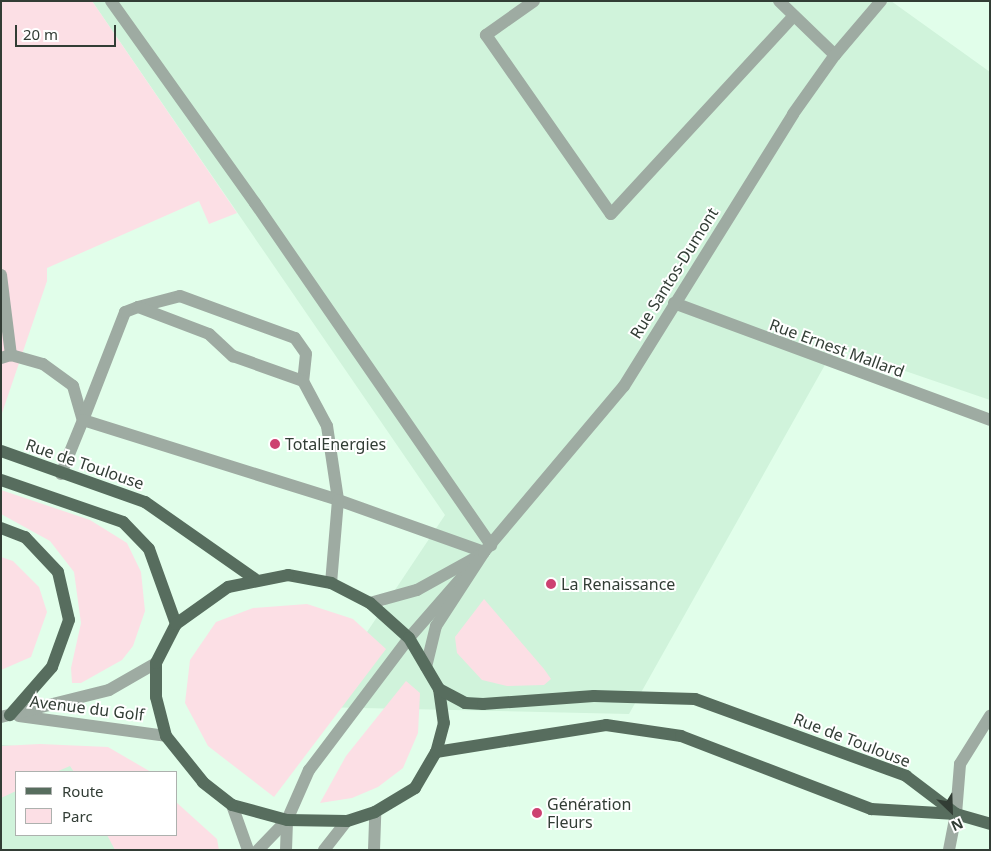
<!DOCTYPE html>
<meta charset="utf-8">
<style>
body{margin:0}
#map{position:relative;width:991px;height:851px;overflow:hidden;background:#e1feea;font-family:"Noto Sans",sans-serif}
div>[style]{position:absolute}
[style*='--x']{left:calc(var(--x)*1px);top:calc(var(--y)*1px);width:calc(var(--w)*1px);rotate:calc(var(--a)*1deg)}
.built>*{inset:0;background:#d0f3db}
.green>*{inset:0;background:#fcdfe5}
.service>*{height:12px;margin:-6px;padding:0 6px;transform-origin:6px;border-radius:6px;background:#9eaba2}
.minor>*{height:12px;margin:-6px;padding:0 6px;transform-origin:6px;border-radius:6px;background:#9eaba2}
.tertiary>*{height:12px;margin:-6px;padding:0 6px;transform-origin:6px;border-radius:6px;background:#9eaba2}
.primary>*{height:12px;margin:-6px;padding:0 6px;transform-origin:6px;border-radius:6px;background:#576d5e}
.dots>*{width:14px;height:14px;translate:-50% -50%;box-sizing:border-box;border:2px solid #fff;border-radius:50%}
span{translate:-50% -50%;white-space:nowrap;text-align:center;line-height:1.15;-webkit-text-stroke:4px #fff;paint-order:stroke}
.street-label{font-size:16px;color:#323d35}
.poi-label{font-size:16px;color:#323d35}
.left{translate:0 -50%;text-align:left}
.frame{position:absolute;inset:0;border:2px solid #323d35;pointer-events:none}
.legend{position:absolute;left:15px;top:771px;width:162px;height:65px;box-sizing:border-box;background:#fff;border:1px solid #adb1ae;margin:0;padding:6px 9px;list-style:none;font-size:15px;color:#323d35}
.legend li{display:flex;align-items:center;gap:10px;height:25px}
.legend b{width:25px;border:1px solid #adb1ae}
.north{position:absolute;left:926px;top:786px;width:50px;height:50px;-webkit-text-stroke:4px #fff;paint-order:stroke;rotate:156deg;font-size:14px;font-weight:700;line-height:20px;text-align:center;color:#323d35}
.north::after{content:'';display:block;margin:auto;width:18px;height:22px;background:#323d35;clip-path:polygon(50% 0,100% 100%,50% 72%,0 100%)}
.scale{position:absolute;left:15px;top:25px;width:101px;height:22px;box-sizing:border-box;border:2px solid #323d35;border-top:0;padding-left:6px;font-size:15px;line-height:18px;white-space:nowrap;color:#323d35;-webkit-text-stroke:4px #fff;paint-order:stroke}
</style>
<div id="map">
<div class="built">
<div style="clip-path:polygon(92px 1px,891px 1px,990px 72px,990px 400px,835px 347px,629px 714px,317px 707px,445px 515px)"></div>
<div style="clip-path:polygon(1px 745px,79px 750px,135px 772px,16px 772px,16px 835px,176px 835px,187px 850px,1px 850px)"></div>
</div>
<div class="green">
<div style="clip-path:polygon(1px 1px,92px 1px,237px 213px,209px 224px,199px 201px,47px 268px,47px 281px,1px 416px)"></div>
<div style="clip-path:polygon(1px 490px,90px 520px,127px 543px,141px 572px,145px 611px,133px 646px,122px 660px,81px 683px,72px 683px,71px 668px,81px 623px,74px 572px,50px 541px,1px 514px)"></div>
<div style="clip-path:polygon(1px 557px,13px 561px,39px 587px,47px 612px,31px 657px,1px 670px)"></div>
<div style="clip-path:polygon(484px 599px,544px 669px,551px 679px,544px 685px,507px 686px,482px 680px,457px 653px,455px 637px)"></div>
<div style="clip-path:polygon(307px 604px,353px 619px,386px 649px,274px 797px,208px 746px,185px 703px,190px 660px,216px 622px,253px 608px)"></div>
<div style="clip-path:polygon(406px 681px,420px 693px,418px 733px,403px 768px,378px 787px,352px 798px,320px 803px,346px 756px)"></div>
<div style="clip-path:polygon(40px 744px,108px 747px,151px 772px,74px 772px,70px 766px,56px 772px,16px 772px,16px 791px,1px 798px,1px 746px)"></div>
<div style="clip-path:polygon(176px 802px,217px 839px,219px 850px,115px 850px,107px 835px,176px 835px)"></div>
</div>
<div class="service">
<div style="--x:111;--y:1;--w:248;--a:54.5"></div>
<div style="--x:534;--y:1;--w:59;--a:144.7"></div>
<div style="--x:486;--y:35;--w:218;--a:55.1"></div>
<div style="--x:611;--y:214;--w:268;--a:-47.3"></div>
<div style="--x:779;--y:1;--w:78;--a:44"></div>
<div style="--x:1;--y:275;--w:81;--a:82.9"></div>
<div style="--x:138;--y:307;--w:43;--a:-14.7"></div>
<div style="--x:180;--y:296;--w:122;--a:20.1"></div>
<div style="--x:295;--y:338;--w:19;--a:55"></div>
<div style="--x:306;--y:354;--w:27;--a:96"></div>
<div style="--x:1;--y:358;--w:10;--a:-17"></div>
<div style="--x:11;--y:355;--w:33;--a:16"></div>
<div style="--x:43;--y:364;--w:37;--a:36"></div>
<div style="--x:73;--y:386;--w:35;--a:74"></div>
<div style="--x:83;--y:420;--w:116;--a:-68.7"></div>
<div style="--x:125;--y:312;--w:14;--a:-21"></div>
<div style="--x:138;--y:307;--w:76;--a:20.8"></div>
<div style="--x:209;--y:334;--w:33;--a:43"></div>
<div style="--x:233;--y:356;--w:74;--a:19.7"></div>
<div style="--x:303;--y:381;--w:51;--a:61.9"></div>
<div style="--x:327;--y:426;--w:75;--a:81.5"></div>
<div style="--x:338;--y:500;--w:155;--a:19.6"></div>
<div style="--x:484;--y:552;--w:114;--a:131.1"></div>
<div style="--x:409;--y:638;--w:166;--a:127.1"></div>
<div style="--x:309;--y:770;--w:55;--a:113.7"></div>
<div style="--x:287;--y:820;--w:42;--a:134"></div>
<div style="--x:61;--y:474;--w:58;--a:-67.8"></div>
<div style="--x:83;--y:420;--w:267;--a:17.4"></div>
<div style="--x:338;--y:500;--w:83;--a:94.8"></div>
<div style="--x:286;--y:850;--w:30;--a:-88"></div>
<div style="--x:324;--y:850;--w:37;--a:-52"></div>
</div>
<div class="minor">
<div style="--x:255;--y:203;--w:416;--a:55.4"></div>
<div style="--x:674;--y:303;--w:337;--a:20.3"></div>
<div style="--x:19;--y:716;--w:148;--a:7.7"></div>
<div style="--x:1;--y:717;--w:111;--a:-14"></div>
<div style="--x:109;--y:690;--w:54;--a:-29.9"></div>
<div style="--x:956;--y:814;--w:50;--a:-85.4"></div>
<div style="--x:960;--y:764;--w:57;--a:-58"></div>
</div>
<div class="tertiary">
<div style="--x:370;--y:603;--w:49;--a:-15.5"></div>
<div style="--x:417;--y:590;--w:74;--a:-29"></div>
<div style="--x:426;--y:667;--w:42;--a:-76.3"></div>
<div style="--x:436;--y:626;--w:88;--a:-57"></div>
<div style="--x:484;--y:552;--w:217;--a:-49.9"></div>
<div style="--x:624;--y:386;--w:320;--a:-58.1"></div>
<div style="--x:793;--y:114;--w:72;--a:-54.6"></div>
<div style="--x:835;--y:55;--w:71;--a:-49.6"></div>
<div style="--x:232;--y:805;--w:48;--a:70.4"></div>
<div style="--x:374;--y:850;--w:38;--a:-88"></div>
<div style="--x:949;--y:850;--w:37;--a:-79"></div>
</div>
<div class="primary">
<div style="--x:1;--y:451;--w:153;--a:19.5"></div>
<div style="--x:145;--y:502;--w:134;--a:35"></div>
<div style="--x:1;--y:480;--w:129;--a:19"></div>
<div style="--x:123;--y:522;--w:37;--a:46"></div>
<div style="--x:149;--y:549;--w:80;--a:70.2"></div>
<div style="--x:1;--y:528;--w:26;--a:21"></div>
<div style="--x:25;--y:537;--w:48;--a:46.7"></div>
<div style="--x:58;--y:572;--w:49;--a:77.1"></div>
<div style="--x:69;--y:620;--w:50;--a:109.9"></div>
<div style="--x:52;--y:667;--w:64;--a:131.2"></div>
<div style="--x:288;--y:575;--w:44;--a:10.5"></div>
<div style="--x:331;--y:583;--w:44;--a:27.1"></div>
<div style="--x:370;--y:603;--w:52;--a:41.9"></div>
<div style="--x:409;--y:638;--w:59;--a:59.5"></div>
<div style="--x:439;--y:689;--w:34;--a:82"></div>
<div style="--x:444;--y:723;--w:30;--a:105"></div>
<div style="--x:436;--y:752;--w:42;--a:120.3"></div>
<div style="--x:415;--y:788;--w:47;--a:149"></div>
<div style="--x:375;--y:812;--w:29;--a:162"></div>
<div style="--x:347;--y:821;--w:60;--a:-179"></div>
<div style="--x:287;--y:820;--w:57;--a:-164.7"></div>
<div style="--x:232;--y:805;--w:37;--a:-142"></div>
<div style="--x:203;--y:782;--w:59;--a:-128.8"></div>
<div style="--x:166;--y:736;--w:40;--a:-104.4"></div>
<div style="--x:156;--y:697;--w:34;--a:-90"></div>
<div style="--x:156;--y:663;--w:44;--a:-62.9"></div>
<div style="--x:176;--y:624;--w:64;--a:-35.4"></div>
<div style="--x:228;--y:587;--w:61;--a:-11.3"></div>
<div style="--x:439;--y:689;--w:30;--a:28"></div>
<div style="--x:465;--y:703;--w:18;--a:3"></div>
<div style="--x:483;--y:704;--w:111;--a:-4.1"></div>
<div style="--x:594;--y:696;--w:101;--a:1.7"></div>
<div style="--x:695;--y:699;--w:225;--a:20"></div>
<div style="--x:906;--y:776;--w:63;--a:37.2"></div>
<div style="--x:436;--y:752;--w:172;--a:-9"></div>
<div style="--x:606;--y:725;--w:76;--a:8.3"></div>
<div style="--x:681;--y:736;--w:204;--a:21"></div>
<div style="--x:871;--y:809;--w:85;--a:3.4"></div>
<div style="--x:956;--y:814;--w:35;--a:16"></div>
</div>
<div class="dots">
<div style="left:275px;top:444px;background:#cd4171"></div>
<div style="left:551px;top:584px;background:#cd4171"></div>
<div style="left:537px;top:813px;background:#cd4171"></div>
</div>
<div class="street-label">
<span style="left:674px;top:273px;rotate:-58deg">Rue Santos-Dumont</span>
<span style="left:837px;top:348px;rotate:20deg">Rue Ernest Mallard</span>
<span style="left:85px;top:464px;rotate:19deg">Rue de Toulouse</span>
<span style="left:87px;top:708px;rotate:7deg">Avenue du Golf</span>
<span style="left:852px;top:740px;rotate:21deg">Rue de Toulouse</span>
</div>
<div class="poi-label">
<span class="left" style="left:285px;top:444px">TotalEnergies</span>
<span class="left" style="left:561px;top:584px">La Renaissance</span>
<span class="left" style="left:547px;top:813px">Génération<br>Fleurs</span>
</div>
<div class="frame"></div>
<ul class="legend">
<li><b style="height:6px;background:#576d5e"></b>Route</li>
<li><b style="height:14px;background:#fcdfe5"></b>Parc</li>
</ul>
<div class="north">N</div>
<div class="scale">20 m</div>
</div>
